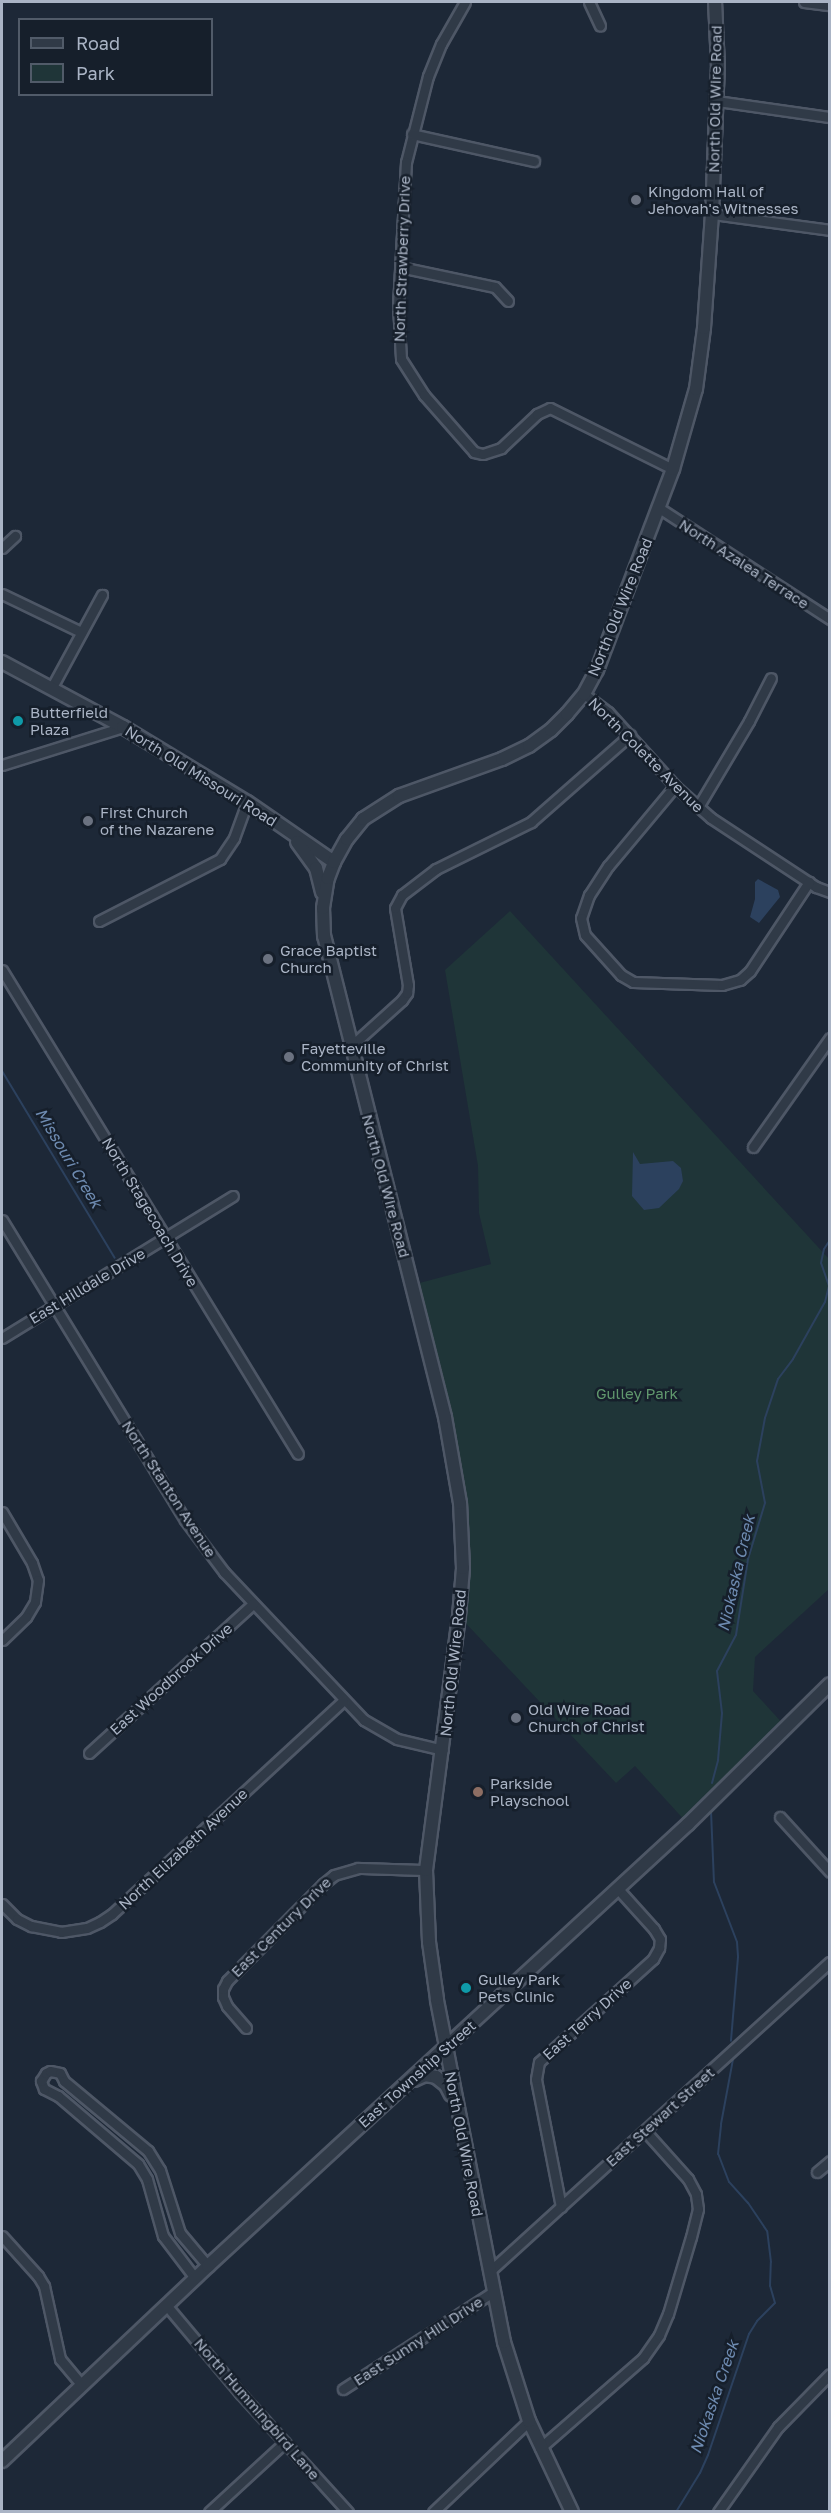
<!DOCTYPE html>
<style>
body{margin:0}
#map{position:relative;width:831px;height:2513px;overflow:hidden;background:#1d2837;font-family:"Golos Text",sans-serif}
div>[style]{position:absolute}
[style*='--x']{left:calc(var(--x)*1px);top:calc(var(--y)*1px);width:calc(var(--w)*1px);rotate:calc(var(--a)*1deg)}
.green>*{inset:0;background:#1f3538}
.water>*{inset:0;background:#2c415e}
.stream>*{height:2px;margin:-1px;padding:0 1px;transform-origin:1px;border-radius:1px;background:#2c415e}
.roads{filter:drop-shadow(2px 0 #4e5766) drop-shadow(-2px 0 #4e5766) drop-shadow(0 2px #4e5766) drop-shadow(0 -2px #4e5766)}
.minor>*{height:9px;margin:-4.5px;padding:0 4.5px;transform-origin:4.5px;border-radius:4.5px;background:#303a47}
.tertiary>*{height:12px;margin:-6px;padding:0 6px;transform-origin:6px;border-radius:6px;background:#303a47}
.dots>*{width:16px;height:16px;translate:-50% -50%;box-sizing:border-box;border:3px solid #161f2b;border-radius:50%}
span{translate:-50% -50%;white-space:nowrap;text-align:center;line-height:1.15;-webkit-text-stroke:5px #161f2b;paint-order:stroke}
.street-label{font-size:15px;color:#aab4c5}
.poi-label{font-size:15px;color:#aab4c5}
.left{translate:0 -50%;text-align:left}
.park-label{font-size:15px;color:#60976d}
.water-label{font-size:16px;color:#6e8bb1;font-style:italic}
.frame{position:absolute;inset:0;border:3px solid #aab4c5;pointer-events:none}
.legend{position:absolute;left:18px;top:18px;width:195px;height:78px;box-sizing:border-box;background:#161f2b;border:2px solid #515b69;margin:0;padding:8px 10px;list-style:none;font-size:18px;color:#aab4c5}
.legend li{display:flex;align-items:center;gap:12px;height:30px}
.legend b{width:30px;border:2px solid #515b69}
</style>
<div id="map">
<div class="green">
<div style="clip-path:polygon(510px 911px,829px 1259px,829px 1589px,755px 1657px,753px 1691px,785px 1726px,688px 1824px,635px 1766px,616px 1783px,459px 1616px,460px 1503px,412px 1285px,491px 1264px,479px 1213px,478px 1166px,445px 970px)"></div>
</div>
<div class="water">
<div style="clip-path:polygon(758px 879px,778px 890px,780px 897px,759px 923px,750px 917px,755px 899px,755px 882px)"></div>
<div style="clip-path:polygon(633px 1152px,640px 1164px,673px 1161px,681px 1168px,683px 1181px,679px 1189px,659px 1208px,644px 1210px,632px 1196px)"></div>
</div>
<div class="stream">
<div style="--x:2;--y:1071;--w:218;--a:58.9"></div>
<div style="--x:712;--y:1783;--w:24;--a:-75"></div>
<div style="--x:718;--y:1760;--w:47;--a:-85.1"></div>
<div style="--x:722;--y:1713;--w:42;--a:-96.8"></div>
<div style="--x:717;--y:1671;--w:41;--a:-62.2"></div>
<div style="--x:736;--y:1635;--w:77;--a:-81"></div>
<div style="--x:748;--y:1559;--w:59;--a:-73.1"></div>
<div style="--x:765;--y:1503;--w:43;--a:-100.8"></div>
<div style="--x:757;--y:1461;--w:44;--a:-79.5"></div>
<div style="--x:765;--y:1418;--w:41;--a:-71.6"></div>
<div style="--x:778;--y:1379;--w:25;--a:-53"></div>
<div style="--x:793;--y:1359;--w:65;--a:-60.7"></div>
<div style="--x:825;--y:1302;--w:16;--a:-76"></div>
<div style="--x:829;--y:1286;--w:24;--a:-109"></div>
<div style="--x:821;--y:1263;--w:14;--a:-78"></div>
<div style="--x:824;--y:1249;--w:11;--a:-56"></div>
<div style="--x:711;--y:1811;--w:71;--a:87.6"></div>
<div style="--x:714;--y:1882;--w:64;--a:69"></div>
<div style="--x:737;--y:1942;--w:15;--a:86"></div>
<div style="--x:738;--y:1957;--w:84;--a:94.8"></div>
<div style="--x:676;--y:2512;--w:46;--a:-58.4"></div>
<div style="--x:700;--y:2473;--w:20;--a:-66"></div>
<div style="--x:708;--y:2455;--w:128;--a:-71.3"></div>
<div style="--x:749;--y:2334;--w:15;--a:-58"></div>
<div style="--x:757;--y:2321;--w:25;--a:-45"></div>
<div style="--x:775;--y:2303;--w:18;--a:-106"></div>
<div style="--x:770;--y:2286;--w:24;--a:-88"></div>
<div style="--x:771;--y:2262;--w:31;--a:-97"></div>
<div style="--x:767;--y:2231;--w:34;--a:-124"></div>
<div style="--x:748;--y:2203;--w:28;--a:-132"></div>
<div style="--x:729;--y:2182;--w:30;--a:-111"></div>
<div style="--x:718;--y:2154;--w:30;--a:-84"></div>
<div style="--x:721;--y:2124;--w:66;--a:-79.5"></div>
</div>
<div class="roads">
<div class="minor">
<div style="--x:465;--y:2;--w:48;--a:119.7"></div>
<div style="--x:441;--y:44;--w:35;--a:112"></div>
<div style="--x:428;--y:76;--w:89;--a:104.3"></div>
<div style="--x:406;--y:162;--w:143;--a:93.2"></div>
<div style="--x:398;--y:305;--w:54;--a:86.8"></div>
<div style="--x:401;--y:359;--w:43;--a:57.4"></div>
<div style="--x:424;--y:395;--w:76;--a:48.7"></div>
<div style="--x:474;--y:452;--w:9;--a:13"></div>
<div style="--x:483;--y:454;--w:19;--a:-18"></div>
<div style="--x:501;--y:448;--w:50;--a:-43.4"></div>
<div style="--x:537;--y:414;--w:14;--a:-25"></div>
<div style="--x:550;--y:408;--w:137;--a:26.4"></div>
<div style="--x:589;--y:2;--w:26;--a:65"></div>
<div style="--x:804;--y:2;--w:26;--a:7"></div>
<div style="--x:717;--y:101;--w:114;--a:8.1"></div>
<div style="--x:412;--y:134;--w:125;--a:12.5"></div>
<div style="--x:712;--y:214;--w:119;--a:7.7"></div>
<div style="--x:400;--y:267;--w:97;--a:11.9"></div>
<div style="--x:495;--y:287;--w:19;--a:47"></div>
<div style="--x:659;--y:508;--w:204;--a:33"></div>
<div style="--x:2;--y:548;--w:18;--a:-43"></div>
<div style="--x:2;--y:594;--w:88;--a:25.7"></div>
<div style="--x:52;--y:687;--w:105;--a:-61.5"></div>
<div style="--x:584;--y:694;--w:30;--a:37"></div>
<div style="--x:608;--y:712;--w:100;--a:47.8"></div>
<div style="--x:675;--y:786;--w:48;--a:41.6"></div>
<div style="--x:711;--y:818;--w:126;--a:33.3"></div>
<div style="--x:816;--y:887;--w:15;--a:20"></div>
<div style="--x:2;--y:765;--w:127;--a:-17.4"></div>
<div style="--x:675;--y:786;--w:104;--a:129.9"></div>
<div style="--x:608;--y:866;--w:35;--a:123"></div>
<div style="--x:589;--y:895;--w:24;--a:109"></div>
<div style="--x:581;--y:918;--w:17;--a:77"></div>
<div style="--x:585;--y:935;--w:54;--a:48"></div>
<div style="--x:621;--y:975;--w:14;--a:30"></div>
<div style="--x:633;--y:982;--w:89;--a:1.9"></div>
<div style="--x:722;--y:985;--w:19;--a:-16"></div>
<div style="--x:740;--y:980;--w:13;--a:-42"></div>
<div style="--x:750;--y:971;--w:107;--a:-56.5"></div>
<div style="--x:698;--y:807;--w:100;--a:-59.3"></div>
<div style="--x:749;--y:721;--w:48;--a:-62.9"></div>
<div style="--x:99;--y:921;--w:136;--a:-27.1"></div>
<div style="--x:220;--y:859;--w:25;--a:-56"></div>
<div style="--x:234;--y:838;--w:38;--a:-70"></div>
<div style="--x:2;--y:970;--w:567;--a:58.55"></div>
<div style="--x:350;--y:1047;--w:70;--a:-42.1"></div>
<div style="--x:402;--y:1000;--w:9;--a:-54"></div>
<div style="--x:407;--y:993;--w:8;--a:-83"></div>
<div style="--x:408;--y:985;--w:78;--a:-99.6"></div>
<div style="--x:395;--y:908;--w:15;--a:-62"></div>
<div style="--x:402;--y:895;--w:43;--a:-37.4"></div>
<div style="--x:436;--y:869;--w:106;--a:-26.3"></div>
<div style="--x:531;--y:822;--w:132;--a:-41.3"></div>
<div style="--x:753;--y:1147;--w:133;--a:-54.8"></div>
<div style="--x:2;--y:1220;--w:351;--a:58.6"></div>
<div style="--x:185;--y:1520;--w:65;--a:53.1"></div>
<div style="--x:224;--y:1572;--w:204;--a:46.6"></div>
<div style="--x:364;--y:1720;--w:38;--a:30"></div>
<div style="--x:397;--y:1739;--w:47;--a:13.4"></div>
<div style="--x:2;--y:1338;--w:271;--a:-31.6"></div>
<div style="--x:2;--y:1512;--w:59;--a:59.5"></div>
<div style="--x:32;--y:1563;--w:18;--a:71"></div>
<div style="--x:38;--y:1580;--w:22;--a:98"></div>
<div style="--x:35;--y:1602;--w:17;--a:121"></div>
<div style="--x:26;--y:1617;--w:33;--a:136"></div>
<div style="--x:89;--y:1753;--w:222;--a:-42.3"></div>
<div style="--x:780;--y:1817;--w:74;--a:47.7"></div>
<div style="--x:2;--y:1904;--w:21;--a:45"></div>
<div style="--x:17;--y:1919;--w:16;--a:27"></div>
<div style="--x:31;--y:1926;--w:31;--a:11"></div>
<div style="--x:61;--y:1932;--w:26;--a:-9"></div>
<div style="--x:87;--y:1928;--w:14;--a:-25"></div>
<div style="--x:100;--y:1922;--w:14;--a:-34"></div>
<div style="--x:112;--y:1914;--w:314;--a:-42.7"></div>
<div style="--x:246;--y:2028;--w:29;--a:-131"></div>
<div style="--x:227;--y:2006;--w:10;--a:-114"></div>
<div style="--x:223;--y:1997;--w:8;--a:-90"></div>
<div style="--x:223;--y:1989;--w:9;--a:-63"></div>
<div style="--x:227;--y:1981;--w:136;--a:-45.3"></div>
<div style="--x:323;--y:1884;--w:14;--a:-39"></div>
<div style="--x:334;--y:1875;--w:25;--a:-16"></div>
<div style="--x:358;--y:1868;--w:68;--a:1.7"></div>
<div style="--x:817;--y:2172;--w:17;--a:-40"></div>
<div style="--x:561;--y:2207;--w:130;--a:-101.1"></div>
<div style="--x:536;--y:2079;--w:17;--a:-80"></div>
<div style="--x:539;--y:2062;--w:154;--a:-42.1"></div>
<div style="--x:653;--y:1959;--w:13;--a:-61"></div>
<div style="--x:659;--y:1948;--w:9;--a:-84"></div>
<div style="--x:660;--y:1939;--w:12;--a:-121"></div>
<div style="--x:654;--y:1929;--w:54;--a:-132"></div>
<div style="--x:2;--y:2236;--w:54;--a:48"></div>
<div style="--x:38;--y:2276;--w:12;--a:59"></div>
<div style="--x:44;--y:2286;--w:75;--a:77.6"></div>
<div style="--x:60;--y:2359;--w:34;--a:50"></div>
<div style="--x:490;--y:2271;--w:459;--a:-42.3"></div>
<div style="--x:195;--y:2278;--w:53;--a:-127.3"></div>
<div style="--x:163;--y:2236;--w:59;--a:-105.7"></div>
<div style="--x:147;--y:2179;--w:17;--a:-121"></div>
<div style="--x:138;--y:2164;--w:105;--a:-139.6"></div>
<div style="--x:58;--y:2096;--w:16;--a:-153"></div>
<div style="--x:44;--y:2089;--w:9;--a:-111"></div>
<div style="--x:41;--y:2081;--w:9;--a:-58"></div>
<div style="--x:46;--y:2073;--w:4;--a:-27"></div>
<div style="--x:50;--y:2071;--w:10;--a:11"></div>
<div style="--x:60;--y:2073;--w:9;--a:63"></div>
<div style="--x:64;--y:2081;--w:109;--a:39.8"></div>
<div style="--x:148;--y:2151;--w:22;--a:58"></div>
<div style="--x:160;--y:2170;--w:66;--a:72.4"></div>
<div style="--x:180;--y:2233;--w:43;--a:49.7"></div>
<div style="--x:167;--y:2306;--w:114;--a:50"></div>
<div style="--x:240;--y:2393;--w:161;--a:47.8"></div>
<div style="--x:343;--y:2389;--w:179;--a:-32.9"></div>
<div style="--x:540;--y:2448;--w:137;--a:-41.1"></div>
<div style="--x:643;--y:2358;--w:28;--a:-55"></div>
<div style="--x:659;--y:2335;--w:23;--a:-67"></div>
<div style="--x:668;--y:2314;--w:80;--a:-73.4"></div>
<div style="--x:691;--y:2237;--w:29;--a:-76"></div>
<div style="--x:698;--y:2209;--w:15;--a:-98"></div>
<div style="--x:696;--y:2194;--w:17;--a:-118"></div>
<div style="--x:688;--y:2179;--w:64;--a:-131.9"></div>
<div style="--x:209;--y:2512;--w:103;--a:-42.6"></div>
<div style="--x:433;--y:2512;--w:132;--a:-43.5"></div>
<div style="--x:718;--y:2512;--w:104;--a:-54.8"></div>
<div style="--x:778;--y:2427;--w:74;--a:-45.5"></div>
</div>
<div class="tertiary">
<div style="--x:2;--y:662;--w:137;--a:28.2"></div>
<div style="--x:123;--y:727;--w:145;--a:31.2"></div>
<div style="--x:247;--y:802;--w:106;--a:34.6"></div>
<div style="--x:297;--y:842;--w:32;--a:54"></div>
<div style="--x:316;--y:868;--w:25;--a:76"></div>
<div style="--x:414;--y:2080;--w:12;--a:-24"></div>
<div style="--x:425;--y:2075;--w:11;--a:10"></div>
<div style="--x:436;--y:2077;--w:13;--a:39"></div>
<div style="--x:446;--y:2085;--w:11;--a:63"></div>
<div style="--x:2;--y:2461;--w:284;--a:-43.4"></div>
<div style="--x:208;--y:2266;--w:653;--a:-42.64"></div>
<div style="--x:688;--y:1824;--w:199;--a:-44.6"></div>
<div style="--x:572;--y:2512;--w:101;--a:-115.3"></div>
<div style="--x:529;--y:2421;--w:83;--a:-107.6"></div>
<div style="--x:504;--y:2342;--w:349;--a:-101.1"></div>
<div style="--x:437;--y:1999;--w:58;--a:-98"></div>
<div style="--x:429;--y:1942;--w:72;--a:-92.4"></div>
<div style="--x:426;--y:1870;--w:256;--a:-82.6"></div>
<div style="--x:459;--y:1616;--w:48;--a:-85.2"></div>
<div style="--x:463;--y:1568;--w:65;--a:-92.6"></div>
<div style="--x:460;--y:1503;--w:87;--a:-99.9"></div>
<div style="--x:445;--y:1417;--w:496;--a:-104.1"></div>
<div style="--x:324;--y:936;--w:28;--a:-92"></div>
<div style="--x:323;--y:908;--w:30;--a:-81"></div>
<div style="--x:328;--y:878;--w:17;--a:-69"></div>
<div style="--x:334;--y:862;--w:26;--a:-61"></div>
<div style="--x:347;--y:839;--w:26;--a:-51"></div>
<div style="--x:363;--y:819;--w:43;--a:-32.6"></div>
<div style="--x:399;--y:796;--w:109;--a:-19.8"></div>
<div style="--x:502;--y:759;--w:30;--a:-26"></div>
<div style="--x:529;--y:746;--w:27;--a:-36"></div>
<div style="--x:551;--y:730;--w:23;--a:-45"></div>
<div style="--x:567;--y:714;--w:26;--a:-50"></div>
<div style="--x:584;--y:694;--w:27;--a:-62"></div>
<div style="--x:597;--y:670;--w:215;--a:-69.3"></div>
<div style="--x:673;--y:469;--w:83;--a:-74"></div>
<div style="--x:696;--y:389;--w:62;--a:-82.5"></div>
<div style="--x:704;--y:328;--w:114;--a:-86"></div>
<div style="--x:712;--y:214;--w:147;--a:-87.7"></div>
<div style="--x:718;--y:67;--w:65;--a:-92.6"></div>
</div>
</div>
<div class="dots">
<div style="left:636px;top:200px;background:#6b7280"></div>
<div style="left:18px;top:721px;background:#0f9aa8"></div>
<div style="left:88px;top:821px;background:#6b7280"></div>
<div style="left:268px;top:959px;background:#6b7280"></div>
<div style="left:289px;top:1057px;background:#6b7280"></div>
<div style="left:516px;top:1718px;background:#6b7280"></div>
<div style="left:478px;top:1792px;background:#8d6e63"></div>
<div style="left:466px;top:1988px;background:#0f9aa8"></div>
</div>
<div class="street-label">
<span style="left:715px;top:99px;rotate:-89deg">North Old Wire Road</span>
<span style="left:402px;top:259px;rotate:-88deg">North Strawberry Drive</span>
<span style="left:744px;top:564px;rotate:33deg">North Azalea Terrace</span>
<span style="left:620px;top:607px;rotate:-68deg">North Old Wire Road</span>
<span style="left:646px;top:755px;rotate:45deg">North Colette Avenue</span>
<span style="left:201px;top:776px;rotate:32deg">North Old Missouri Road</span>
<span style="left:386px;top:1186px;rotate:75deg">North Old Wire Road</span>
<span style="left:150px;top:1212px;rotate:59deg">North Stagecoach Drive</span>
<span style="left:87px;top:1286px;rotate:-31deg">East Hilldale Drive</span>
<span style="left:169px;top:1489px;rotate:57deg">North Stanton Avenue</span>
<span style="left:453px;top:1663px;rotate:-84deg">North Old Wire Road</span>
<span style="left:171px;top:1679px;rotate:-42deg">East Woodbrook Drive</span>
<span style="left:183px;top:1849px;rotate:-43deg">North Elizabeth Avenue</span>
<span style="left:281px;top:1927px;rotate:-45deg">East Century Drive</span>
<span style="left:587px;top:2019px;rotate:-42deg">East Terry Drive</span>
<span style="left:417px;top:2074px;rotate:-42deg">East Township Street</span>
<span style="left:660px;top:2117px;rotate:-42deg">East Stewart Street</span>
<span style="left:464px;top:2144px;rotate:79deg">North Old Wire Road</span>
<span style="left:418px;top:2341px;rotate:-33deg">East Sunny Hill Drive</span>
<span style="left:257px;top:2409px;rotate:49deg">North Hummingbird Lane</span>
</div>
<div class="poi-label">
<span class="left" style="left:648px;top:200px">Kingdom Hall of<br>Jehovah's Witnesses</span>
<span class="left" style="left:30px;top:721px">Butterfield<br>Plaza</span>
<span class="left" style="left:100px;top:821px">First Church<br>of the Nazarene</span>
<span class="left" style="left:280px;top:959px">Grace Baptist<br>Church</span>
<span class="left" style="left:301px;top:1057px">Fayetteville<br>Community of Christ</span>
<span class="left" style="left:528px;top:1718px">Old Wire Road<br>Church of Christ</span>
<span class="left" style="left:490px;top:1792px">Parkside<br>Playschool</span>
<span class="left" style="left:478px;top:1988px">Gulley Park<br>Pets Clinic</span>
</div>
<div class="park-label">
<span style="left:637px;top:1394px">Gulley Park</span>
</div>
<div class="water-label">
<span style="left:69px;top:1158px;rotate:59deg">Missouri Creek</span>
<span style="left:736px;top:1573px;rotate:-77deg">Niokaska Creek</span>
<span style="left:714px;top:2397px;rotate:-71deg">Niokaska Creek</span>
</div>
<div class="frame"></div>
<ul class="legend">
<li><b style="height:8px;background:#303a47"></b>Road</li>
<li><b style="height:16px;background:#1f3538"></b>Park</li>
</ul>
</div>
